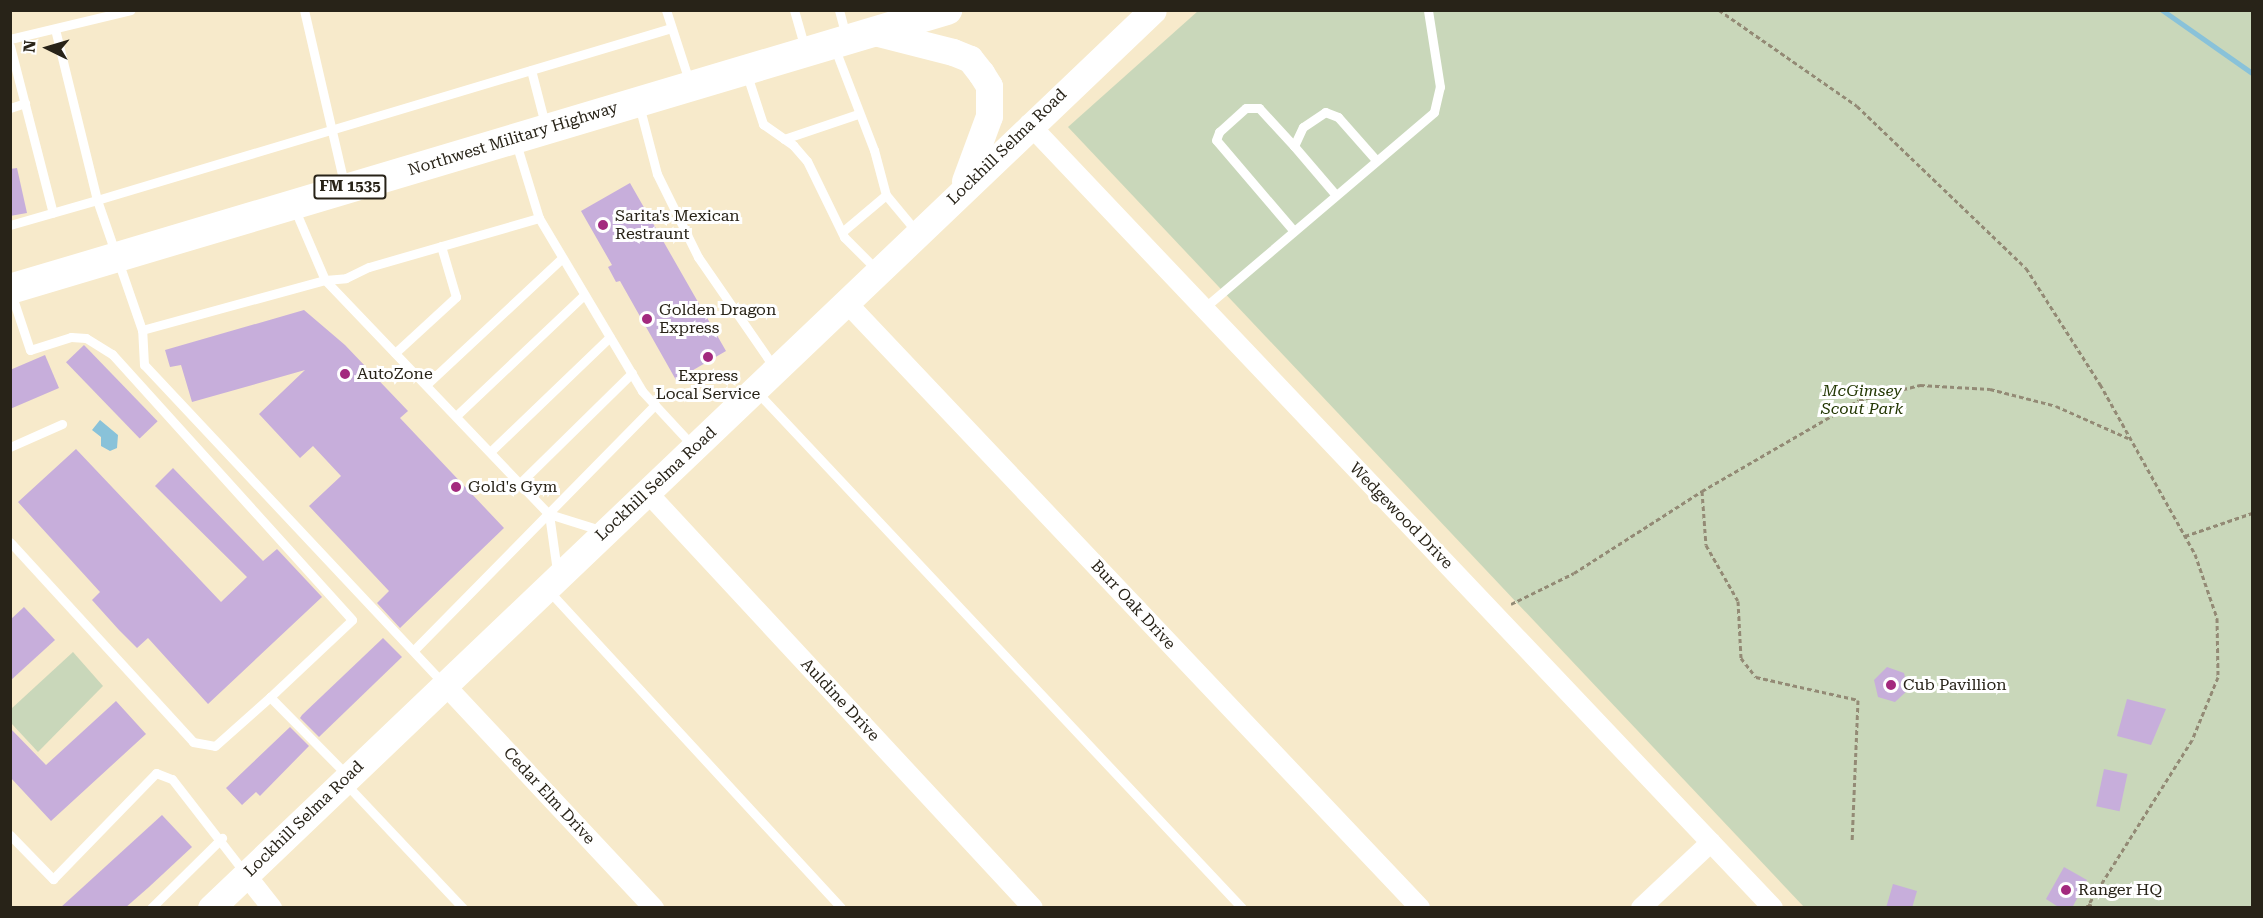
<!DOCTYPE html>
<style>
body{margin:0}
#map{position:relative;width:2263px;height:918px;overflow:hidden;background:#f7eacb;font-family:"Roboto Serif",serif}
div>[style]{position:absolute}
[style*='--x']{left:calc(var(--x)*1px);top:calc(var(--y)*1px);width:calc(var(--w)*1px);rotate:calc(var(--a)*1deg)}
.green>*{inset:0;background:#c9d7ba}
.water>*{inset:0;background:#89c2d9}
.stream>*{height:5px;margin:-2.5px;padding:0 2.5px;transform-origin:2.5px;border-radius:2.5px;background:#89c2d9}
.building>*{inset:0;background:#c7aedb;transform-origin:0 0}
.path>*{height:3px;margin-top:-1.5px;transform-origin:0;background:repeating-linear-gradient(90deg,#938a75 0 4.5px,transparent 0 7.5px)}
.lane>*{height:9px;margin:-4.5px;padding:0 4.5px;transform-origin:4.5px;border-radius:4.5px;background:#fff}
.street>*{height:20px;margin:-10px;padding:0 10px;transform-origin:10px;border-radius:10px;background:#fff}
.secondary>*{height:27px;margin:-13.5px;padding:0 13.5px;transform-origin:13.5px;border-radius:13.5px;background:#fff}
.primary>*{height:30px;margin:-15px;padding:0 15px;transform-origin:15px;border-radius:15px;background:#fff}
.dots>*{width:16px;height:16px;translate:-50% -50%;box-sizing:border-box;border:3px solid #fff;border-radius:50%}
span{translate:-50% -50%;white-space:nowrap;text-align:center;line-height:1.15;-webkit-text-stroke:6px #fff;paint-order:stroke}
.shield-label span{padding:2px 4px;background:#fff;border:2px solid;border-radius:4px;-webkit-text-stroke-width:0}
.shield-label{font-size:15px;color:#282318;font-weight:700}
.street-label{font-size:16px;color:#282318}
.poi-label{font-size:16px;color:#282318}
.left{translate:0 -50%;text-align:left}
.park-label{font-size:16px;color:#233703;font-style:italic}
.frame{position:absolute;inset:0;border:12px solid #282318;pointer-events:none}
.north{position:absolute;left:18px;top:18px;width:60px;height:60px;-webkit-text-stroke:4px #fff;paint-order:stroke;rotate:275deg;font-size:16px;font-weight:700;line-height:24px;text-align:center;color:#282318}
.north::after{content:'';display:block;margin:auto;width:21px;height:27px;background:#282318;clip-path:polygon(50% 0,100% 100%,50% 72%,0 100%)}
</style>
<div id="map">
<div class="green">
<div style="clip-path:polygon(1198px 11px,2252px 11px,2252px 907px,1804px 907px,1068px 127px)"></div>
<div style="clip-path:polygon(73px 652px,103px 686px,38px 752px,11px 723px,11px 709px)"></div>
</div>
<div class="water">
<div style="clip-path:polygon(100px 420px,118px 435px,117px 448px,110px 451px,101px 446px,101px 437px,92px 430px)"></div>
</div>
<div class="stream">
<div style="--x:2162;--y:10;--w:110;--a:35"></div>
</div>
<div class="building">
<div style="clip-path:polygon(17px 168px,27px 213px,10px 216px,10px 169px)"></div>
<div style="clip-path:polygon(630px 183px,726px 351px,676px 380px,620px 281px,616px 282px,608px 267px,612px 265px,581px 211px)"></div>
<div style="clip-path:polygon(304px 310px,345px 345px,408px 411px,400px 418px,504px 528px,400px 628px,377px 603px,389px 591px,309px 506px,341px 476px,313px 446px,300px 458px,259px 414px,305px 370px,192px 402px,181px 365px,170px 367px,165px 350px)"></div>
<div style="left:84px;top:345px;width:106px;height:25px;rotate:46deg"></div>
<div style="clip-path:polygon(45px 355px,59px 388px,10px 409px,10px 370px)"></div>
<div style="clip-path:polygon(76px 449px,221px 602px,247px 577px,155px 486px,173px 468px,263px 561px,277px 549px,322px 597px,208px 704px,148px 638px,137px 648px,119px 630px,92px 600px,100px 592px,18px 502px)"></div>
<div style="clip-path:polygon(24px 607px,55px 640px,10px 681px,10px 620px)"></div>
<div style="clip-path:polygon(383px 638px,402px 657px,319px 737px,300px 718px,302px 715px)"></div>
<div style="clip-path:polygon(1887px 667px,1904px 673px,1908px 690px,1895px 702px,1878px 697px,1874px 680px)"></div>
<div style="clip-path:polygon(2127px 699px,2166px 709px,2151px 745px,2117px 736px)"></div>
<div style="clip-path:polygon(116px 701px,146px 734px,51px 821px,10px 777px,10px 728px,46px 765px)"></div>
<div style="clip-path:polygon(290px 727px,309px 746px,260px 796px,256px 792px,242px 805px,226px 788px)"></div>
<div style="left:2104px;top:769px;width:24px;height:38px;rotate:12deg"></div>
<div style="clip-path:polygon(162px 815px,192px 847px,149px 887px,125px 908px,60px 908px)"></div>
<div style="clip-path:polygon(2064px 867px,2087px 880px,2072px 908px,2060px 908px,2046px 899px)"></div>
<div style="clip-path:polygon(1893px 884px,1917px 891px,1912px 908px,1886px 908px)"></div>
</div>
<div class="path">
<div style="--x:1719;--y:10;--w:168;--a:34.8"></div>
<div style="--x:1857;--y:106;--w:234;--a:43.8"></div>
<div style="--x:2026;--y:268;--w:138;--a:57.5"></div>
<div style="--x:2100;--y:384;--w:195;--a:60.8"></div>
<div style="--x:2195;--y:554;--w:68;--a:71"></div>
<div style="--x:2217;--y:618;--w:59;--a:89"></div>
<div style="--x:2218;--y:677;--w:68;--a:112.4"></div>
<div style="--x:2192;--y:740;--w:199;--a:122.2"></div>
<div style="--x:1702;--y:491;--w:54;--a:85.8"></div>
<div style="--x:1706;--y:545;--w:64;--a:60.3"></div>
<div style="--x:1738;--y:601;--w:57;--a:87"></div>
<div style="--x:1741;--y:658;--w:24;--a:52"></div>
<div style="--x:1756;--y:677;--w:105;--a:12.7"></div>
<div style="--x:1858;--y:700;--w:141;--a:92.4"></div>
<div style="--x:2185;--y:536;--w:71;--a:-18.9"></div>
<div style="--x:1511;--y:604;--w:70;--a:-26.2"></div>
<div style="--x:1574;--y:573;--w:152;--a:-32.6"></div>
<div style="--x:1702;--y:491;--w:181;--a:-30.1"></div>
<div style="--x:1859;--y:400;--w:63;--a:-13.8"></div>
<div style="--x:1920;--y:385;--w:70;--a:3.3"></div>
<div style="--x:1990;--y:389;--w:68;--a:14.4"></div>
<div style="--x:2056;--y:406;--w:79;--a:24"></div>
<div style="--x:2088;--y:904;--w:10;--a:24"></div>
</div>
<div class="lane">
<div style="--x:304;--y:10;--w:182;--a:77"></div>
<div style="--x:666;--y:10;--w:78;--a:72"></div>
<div style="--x:794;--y:10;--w:40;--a:74"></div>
<div style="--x:839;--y:10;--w:28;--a:75"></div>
<div style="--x:55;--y:29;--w:176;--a:76.2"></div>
<div style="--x:97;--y:200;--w:599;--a:-16.68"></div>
<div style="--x:10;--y:39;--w:124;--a:-13.5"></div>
<div style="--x:10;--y:46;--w:172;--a:75.6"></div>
<div style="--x:835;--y:49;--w:108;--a:68.9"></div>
<div style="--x:874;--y:150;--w:47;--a:75.1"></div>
<div style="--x:886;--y:195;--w:47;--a:50.2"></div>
<div style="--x:531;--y:70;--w:56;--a:75.5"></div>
<div style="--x:747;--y:75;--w:52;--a:71.9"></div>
<div style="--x:763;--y:124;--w:37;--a:35"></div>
<div style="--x:793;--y:145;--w:21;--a:49"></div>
<div style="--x:807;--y:161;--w:85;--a:64"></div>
<div style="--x:844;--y:237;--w:45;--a:45"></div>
<div style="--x:639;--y:105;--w:71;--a:75.4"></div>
<div style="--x:657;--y:174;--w:93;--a:63.7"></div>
<div style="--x:698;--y:257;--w:134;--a:55.4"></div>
<div style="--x:10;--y:108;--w:16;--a:-18"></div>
<div style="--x:784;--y:139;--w:78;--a:-18.7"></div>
<div style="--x:516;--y:143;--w:78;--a:73"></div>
<div style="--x:1335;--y:194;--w:63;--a:-130.5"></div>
<div style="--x:1294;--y:146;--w:21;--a:-65"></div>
<div style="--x:1303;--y:127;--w:27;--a:-34"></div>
<div style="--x:1325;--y:112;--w:14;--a:21"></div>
<div style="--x:1338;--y:117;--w:57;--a:48.5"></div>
<div style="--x:295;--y:210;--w:76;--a:66.8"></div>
<div style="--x:325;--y:280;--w:324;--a:46.3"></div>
<div style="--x:549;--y:514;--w:53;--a:17.4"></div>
<div style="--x:10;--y:225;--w:91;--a:-16"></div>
<div style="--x:97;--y:200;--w:138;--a:70.9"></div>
<div style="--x:1293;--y:230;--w:118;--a:-130.5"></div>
<div style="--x:1216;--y:140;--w:9;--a:-69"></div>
<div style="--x:1219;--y:132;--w:36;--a:-42"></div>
<div style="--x:1246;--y:108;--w:13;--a:0"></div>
<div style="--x:1259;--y:108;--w:52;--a:47.4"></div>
<div style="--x:842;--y:232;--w:57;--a:-40.1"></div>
<div style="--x:11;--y:293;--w:60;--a:71.6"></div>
<div style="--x:30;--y:350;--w:43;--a:-17.6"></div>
<div style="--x:71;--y:337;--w:15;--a:4"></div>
<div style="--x:86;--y:338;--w:31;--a:32"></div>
<div style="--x:112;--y:354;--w:358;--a:47.9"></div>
<div style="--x:352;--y:620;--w:112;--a:136.8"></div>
<div style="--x:1204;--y:308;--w:302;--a:-40.4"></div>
<div style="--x:1434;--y:112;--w:26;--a:-77"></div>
<div style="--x:1440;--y:87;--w:78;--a:-98.9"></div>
<div style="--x:395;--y:353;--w:83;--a:-42.6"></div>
<div style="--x:456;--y:297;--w:53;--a:-106.4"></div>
<div style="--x:426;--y:385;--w:186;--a:-43"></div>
<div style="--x:757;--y:392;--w:708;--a:46.77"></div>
<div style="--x:456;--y:416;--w:176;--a:-43.4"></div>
<div style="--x:10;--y:447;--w:57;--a:-23.9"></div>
<div style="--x:490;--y:452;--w:166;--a:-43.8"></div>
<div style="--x:520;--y:483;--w:157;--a:-44.5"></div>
<div style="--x:549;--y:514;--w:58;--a:82"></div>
<div style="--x:10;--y:542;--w:271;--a:47.5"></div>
<div style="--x:193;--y:742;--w:22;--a:10"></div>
<div style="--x:215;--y:746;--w:74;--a:-41.7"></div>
<div style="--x:270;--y:697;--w:110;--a:45.4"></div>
<div style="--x:548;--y:590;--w:432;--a:47.3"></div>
<div style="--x:414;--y:650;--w:344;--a:-45.5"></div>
<div style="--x:443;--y:683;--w:436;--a:-133.2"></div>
<div style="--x:144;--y:365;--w:35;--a:-93"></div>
<div style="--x:142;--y:330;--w:190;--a:-15.3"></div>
<div style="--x:325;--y:280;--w:21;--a:-5"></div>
<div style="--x:346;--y:278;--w:25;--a:-26"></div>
<div style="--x:369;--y:267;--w:177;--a:-16.1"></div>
<div style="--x:539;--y:218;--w:201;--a:59.2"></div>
<div style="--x:642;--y:391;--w:74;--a:47.2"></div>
<div style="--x:345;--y:783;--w:172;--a:46.7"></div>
<div style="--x:10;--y:835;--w:62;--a:45.7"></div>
<div style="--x:53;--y:879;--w:148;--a:-45.8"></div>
<div style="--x:156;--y:773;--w:17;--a:21"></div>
<div style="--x:172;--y:779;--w:119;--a:52.2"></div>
<div style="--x:151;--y:908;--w:100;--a:-44.6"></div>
</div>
<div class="street">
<div style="--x:1029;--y:124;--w:1081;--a:46.5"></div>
<div style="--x:846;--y:302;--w:835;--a:46.55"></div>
<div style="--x:647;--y:492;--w:567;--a:47.14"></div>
<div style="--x:445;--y:685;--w:306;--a:46.9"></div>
<div style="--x:246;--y:875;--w:42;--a:51.8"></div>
<div style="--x:1641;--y:908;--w:96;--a:-43.3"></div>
</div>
<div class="secondary">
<div style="--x:874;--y:32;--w:81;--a:14.2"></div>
<div style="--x:953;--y:52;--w:18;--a:22"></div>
<div style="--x:970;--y:59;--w:18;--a:52"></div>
<div style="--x:981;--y:73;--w:15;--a:58"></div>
<div style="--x:989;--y:86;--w:30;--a:90"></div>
<div style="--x:989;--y:116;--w:69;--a:110.3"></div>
<div style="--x:211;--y:908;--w:1301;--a:-43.63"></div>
</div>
<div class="primary">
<div style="--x:10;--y:289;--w:978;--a:-16.58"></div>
</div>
<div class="dots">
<div style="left:603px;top:225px;background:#a3297e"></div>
<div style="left:647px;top:319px;background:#a3297e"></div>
<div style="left:708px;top:357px;background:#a3297e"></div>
<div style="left:345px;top:374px;background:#a3297e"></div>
<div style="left:456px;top:487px;background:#a3297e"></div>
<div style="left:1891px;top:685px;background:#a3297e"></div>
<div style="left:2066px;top:890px;background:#a3297e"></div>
</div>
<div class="shield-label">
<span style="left:350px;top:187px">FM 1535</span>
</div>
<div class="street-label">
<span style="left:513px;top:139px;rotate:-17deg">Northwest Military Highway</span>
<span style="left:1007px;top:147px;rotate:-44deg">Lockhill Selma Road</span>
<span style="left:656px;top:484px;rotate:-43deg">Lockhill Selma Road</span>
<span style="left:1401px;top:516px;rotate:46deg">Wedgewood Drive</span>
<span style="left:1133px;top:605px;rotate:47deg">Burr Oak Drive</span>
<span style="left:840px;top:700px;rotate:47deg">Auldine Drive</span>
<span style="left:549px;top:796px;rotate:47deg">Cedar Elm Drive</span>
<span style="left:304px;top:819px;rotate:-44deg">Lockhill Selma Road</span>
</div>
<div class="poi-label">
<span class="left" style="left:615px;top:225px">Sarita's Mexican<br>Restraunt</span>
<span class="left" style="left:659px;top:319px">Golden Dragon<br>Express</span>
<span class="left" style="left:357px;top:374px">AutoZone</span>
<span style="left:708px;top:385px">Express<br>Local Service</span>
<span class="left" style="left:468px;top:487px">Gold's Gym</span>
<span class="left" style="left:1903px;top:685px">Cub Pavillion</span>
<span class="left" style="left:2078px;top:890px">Ranger HQ</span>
</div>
<div class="park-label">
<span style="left:1862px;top:400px">McGimsey<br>Scout Park</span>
</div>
<div class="frame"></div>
<div class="north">N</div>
</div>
